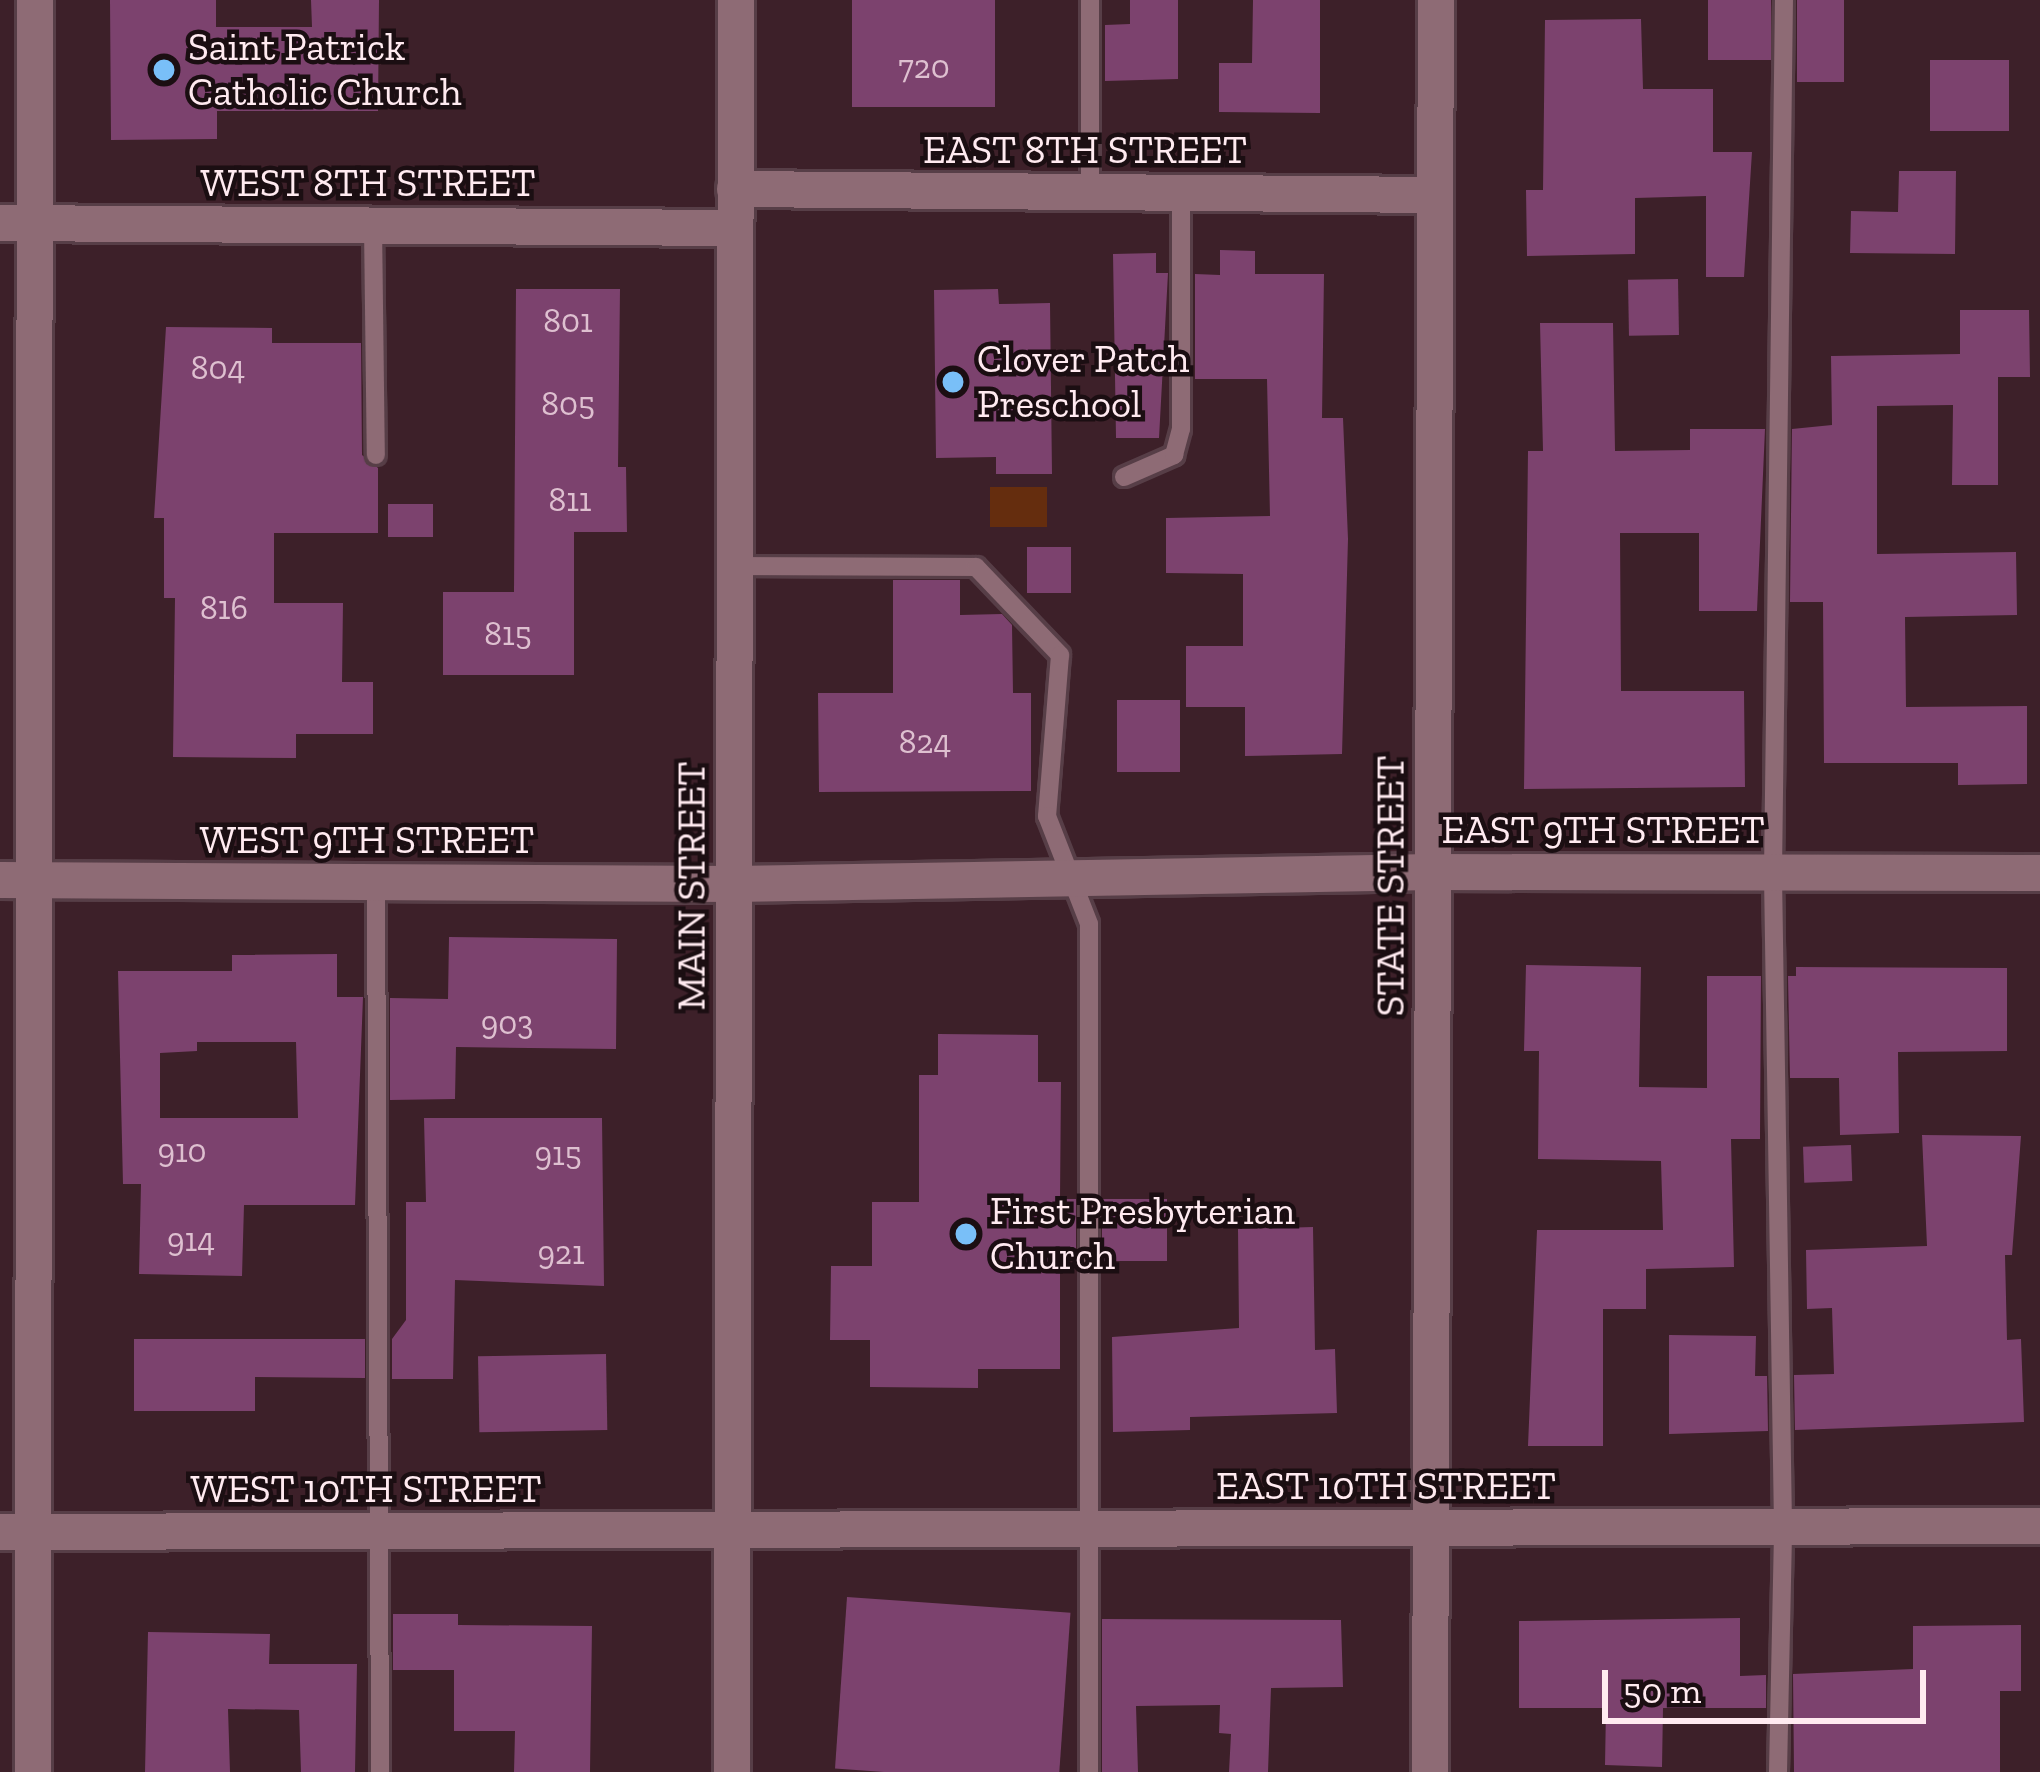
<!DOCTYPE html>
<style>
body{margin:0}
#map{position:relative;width:2040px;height:1772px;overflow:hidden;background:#3d2029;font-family:"Zilla Slab",serif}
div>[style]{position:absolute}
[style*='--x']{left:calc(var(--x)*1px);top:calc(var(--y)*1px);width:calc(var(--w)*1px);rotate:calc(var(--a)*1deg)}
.green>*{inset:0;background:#652d0e;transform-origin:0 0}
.building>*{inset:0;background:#7c426e;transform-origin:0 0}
.roads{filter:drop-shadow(3px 0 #573e47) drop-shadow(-3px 0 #573e47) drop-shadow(0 3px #573e47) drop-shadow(0 -3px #573e47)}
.service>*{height:18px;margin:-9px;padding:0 9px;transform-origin:9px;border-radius:9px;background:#8e6b75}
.minor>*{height:36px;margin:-18px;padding:0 18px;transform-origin:18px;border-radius:18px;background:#8e6b75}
.secondary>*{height:36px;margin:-18px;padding:0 18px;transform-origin:18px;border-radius:18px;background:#8e6b75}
.dots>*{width:33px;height:33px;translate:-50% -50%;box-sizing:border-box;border:6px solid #1b0e12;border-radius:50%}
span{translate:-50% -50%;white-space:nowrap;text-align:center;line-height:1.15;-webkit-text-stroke:9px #1b0e12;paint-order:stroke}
.number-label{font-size:33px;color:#dec0d0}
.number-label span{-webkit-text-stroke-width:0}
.poi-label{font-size:39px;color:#ffeaf0}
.left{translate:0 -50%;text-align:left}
.street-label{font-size:39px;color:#ffeaf0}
.scale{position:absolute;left:1602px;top:1670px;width:324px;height:54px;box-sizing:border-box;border:6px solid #ffeaf0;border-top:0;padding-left:15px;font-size:36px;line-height:42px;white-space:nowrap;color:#ffeaf0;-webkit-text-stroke:9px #1b0e12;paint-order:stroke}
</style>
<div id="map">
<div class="green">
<div style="left:990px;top:487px;width:57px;height:40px"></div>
</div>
<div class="building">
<div style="clip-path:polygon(110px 0,216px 0,216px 27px,312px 27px,311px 0,379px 0,378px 111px,217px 111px,217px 139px,111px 140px)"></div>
<div style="left:852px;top:0;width:143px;height:107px"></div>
<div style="clip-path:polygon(1130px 0,1178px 0,1178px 79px,1105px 81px,1105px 25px,1130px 24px)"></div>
<div style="clip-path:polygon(1253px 0,1320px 0,1320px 113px,1219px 112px,1219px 63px,1252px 63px)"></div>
<div style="left:1708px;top:0;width:63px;height:60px"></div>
<div style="left:1797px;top:0;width:47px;height:82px"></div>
<div style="clip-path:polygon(1641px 19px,1643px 89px,1713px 89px,1713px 152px,1752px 152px,1744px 277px,1706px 277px,1706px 196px,1635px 198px,1635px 254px,1527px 256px,1526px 190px,1543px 190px,1545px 20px)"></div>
<div style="left:1930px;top:60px;width:79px;height:71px"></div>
<div style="clip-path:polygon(1899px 171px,1956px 171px,1955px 254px,1850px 253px,1851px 211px,1898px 212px)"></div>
<div style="clip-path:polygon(1220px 250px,1255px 251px,1255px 274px,1324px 274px,1322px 418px,1343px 418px,1348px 539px,1342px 754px,1245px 756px,1245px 707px,1186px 707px,1186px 646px,1243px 646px,1243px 574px,1166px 573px,1166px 518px,1270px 516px,1267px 379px,1195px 379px,1195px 274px,1220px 275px)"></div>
<div style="clip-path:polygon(1156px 253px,1156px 273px,1168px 273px,1159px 438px,1116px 438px,1113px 254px)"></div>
<div style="left:1678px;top:279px;width:56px;height:50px;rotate:89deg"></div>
<div style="clip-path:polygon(516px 289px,620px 289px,618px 467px,626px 467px,627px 532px,574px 532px,574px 675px,443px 675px,443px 592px,514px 592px)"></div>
<div style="clip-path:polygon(998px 289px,999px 304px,1050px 303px,1052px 474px,996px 474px,996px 457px,936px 458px,934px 290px)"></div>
<div style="clip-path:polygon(1960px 310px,2029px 310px,2030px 377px,1998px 377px,1998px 485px,1952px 485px,1953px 405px,1877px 406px,1877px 554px,2016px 552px,2017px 615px,1905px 617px,1906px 707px,2027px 706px,2027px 784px,1958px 785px,1958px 763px,1824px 763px,1823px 602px,1790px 602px,1792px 429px,1832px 425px,1831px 356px,1960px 354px)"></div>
<div style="clip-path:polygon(1540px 323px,1613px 323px,1615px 451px,1690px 450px,1690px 429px,1765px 429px,1757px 611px,1699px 611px,1699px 533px,1620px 533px,1621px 691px,1744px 691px,1745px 787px,1524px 789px,1528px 451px,1543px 451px)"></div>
<div style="clip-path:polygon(166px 327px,272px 328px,272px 343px,361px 343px,362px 455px,378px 468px,378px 533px,274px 533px,274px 603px,343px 603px,342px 682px,373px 682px,373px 734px,296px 734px,296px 758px,173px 757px,175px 598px,164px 598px,164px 518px,154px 518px)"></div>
<div style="left:388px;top:504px;width:45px;height:33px"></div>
<div style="left:1071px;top:547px;width:46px;height:44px;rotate:90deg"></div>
<div style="clip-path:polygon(893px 580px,960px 580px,960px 615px,1002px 614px,1012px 625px,1013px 693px,1031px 693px,1031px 791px,819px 792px,818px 693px,893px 693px)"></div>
<div style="left:1117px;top:700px;width:63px;height:72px"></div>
<div style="clip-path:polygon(449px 937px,617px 939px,616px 1049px,456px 1047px,455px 1099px,390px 1100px,390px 998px,448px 999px)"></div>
<div style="clip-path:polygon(evenodd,337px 954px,337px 997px,363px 997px,355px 1205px,244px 1205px,242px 1276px,139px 1274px,141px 1184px,123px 1184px,118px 971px,232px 971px,232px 955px,337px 954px,197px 1042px,296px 1042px,298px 1118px,160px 1118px,160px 1053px,197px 1051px,197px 1042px)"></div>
<div style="clip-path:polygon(1526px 965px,1641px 967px,1639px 1087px,1707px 1088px,1707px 976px,1761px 976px,1760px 1139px,1731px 1139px,1734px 1267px,1646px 1269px,1646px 1309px,1603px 1309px,1603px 1446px,1528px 1446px,1537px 1230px,1663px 1230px,1661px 1161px,1538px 1159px,1539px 1051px,1524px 1051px)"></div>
<div style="clip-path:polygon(1796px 967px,2007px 968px,2007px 1051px,1898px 1052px,1899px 1133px,1840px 1135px,1839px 1078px,1790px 1078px,1788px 976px,1796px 976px)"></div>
<div style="clip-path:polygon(938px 1034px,1038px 1035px,1038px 1082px,1061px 1082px,1060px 1199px,1076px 1199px,1076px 1261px,1060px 1261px,1060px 1369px,978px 1369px,978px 1388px,870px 1387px,870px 1340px,830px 1340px,831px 1266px,872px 1266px,872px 1202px,919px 1202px,919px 1075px,938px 1075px)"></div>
<div style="clip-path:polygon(424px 1118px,602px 1118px,604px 1286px,455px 1280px,453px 1379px,392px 1379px,392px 1339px,406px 1320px,406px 1202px,426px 1202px)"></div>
<div style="clip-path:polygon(1922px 1135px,2021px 1136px,2012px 1255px,2005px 1255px,2007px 1340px,2021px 1339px,2024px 1422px,1795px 1430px,1794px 1375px,1834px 1374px,1832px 1308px,1807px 1309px,1806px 1250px,1927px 1246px)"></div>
<div style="left:1851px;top:1145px;width:36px;height:48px;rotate:88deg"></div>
<div style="left:1102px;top:1199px;width:65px;height:62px"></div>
<div style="clip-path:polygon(1313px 1227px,1315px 1350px,1335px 1349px,1337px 1413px,1190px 1417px,1190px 1430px,1113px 1432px,1112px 1337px,1239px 1328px,1238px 1229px)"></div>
<div style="clip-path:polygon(1669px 1335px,1756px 1336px,1755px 1376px,1767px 1376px,1768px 1431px,1669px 1434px)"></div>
<div style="clip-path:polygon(134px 1339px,365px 1339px,365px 1378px,255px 1377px,255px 1411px,134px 1411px)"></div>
<div style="left:606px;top:1354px;width:76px;height:128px;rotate:89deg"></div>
<div style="left:847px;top:1597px;width:224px;height:172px;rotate:4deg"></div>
<div style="clip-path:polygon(393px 1614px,458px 1614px,458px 1625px,592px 1626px,590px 1772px,514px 1772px,515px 1731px,454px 1731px,454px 1670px,393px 1670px)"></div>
<div style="clip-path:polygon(1740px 1618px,1740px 1676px,1766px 1675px,1766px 1708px,1663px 1708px,1662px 1767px,1605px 1765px,1606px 1708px,1519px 1708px,1519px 1621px)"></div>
<div style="clip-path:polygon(1102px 1619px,1341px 1620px,1343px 1687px,1271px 1688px,1268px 1772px,1229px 1772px,1231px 1734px,1219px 1733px,1220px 1705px,1136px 1706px,1138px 1772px,1102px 1772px)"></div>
<div style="clip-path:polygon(2021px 1625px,2021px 1691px,2000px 1691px,2000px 1772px,1794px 1772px,1793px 1674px,1913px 1669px,1913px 1626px)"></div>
<div style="clip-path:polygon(148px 1632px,270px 1634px,269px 1664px,357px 1664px,355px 1772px,301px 1772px,299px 1710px,228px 1709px,230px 1772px,145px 1772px)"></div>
</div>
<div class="roads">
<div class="service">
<div style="--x:1090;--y:0;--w:192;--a:90"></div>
<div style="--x:373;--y:225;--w:230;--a:89.3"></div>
<div style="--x:1124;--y:477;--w:55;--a:-23.7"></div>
<div style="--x:1174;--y:455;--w:27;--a:-75"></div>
<div style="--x:1181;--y:429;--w:236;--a:-90"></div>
<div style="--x:734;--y:566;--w:242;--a:0.2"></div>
<div style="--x:976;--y:567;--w:122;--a:46.3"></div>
<div style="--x:1060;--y:655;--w:162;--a:94.6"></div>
<div style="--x:1047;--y:816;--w:116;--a:68.7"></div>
<div style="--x:1089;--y:924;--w:848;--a:90"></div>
<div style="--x:376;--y:882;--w:890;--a:89.74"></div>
<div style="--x:1778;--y:1772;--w:246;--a:-88.8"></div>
<div style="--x:1783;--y:1526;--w:653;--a:-90.88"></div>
<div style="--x:1773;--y:873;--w:873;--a:-89.28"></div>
</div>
<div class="minor">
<div style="--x:735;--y:189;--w:700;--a:0.49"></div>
<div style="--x:0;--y:223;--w:735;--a:0.39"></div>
<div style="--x:0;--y:880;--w:734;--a:0.31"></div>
<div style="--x:734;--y:884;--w:699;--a:-0.98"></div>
<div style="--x:1433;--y:872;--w:607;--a:0.09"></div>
<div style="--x:0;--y:1532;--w:2040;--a:-0.17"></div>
<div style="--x:33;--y:1772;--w:1772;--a:-89.94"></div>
<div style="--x:1430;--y:1772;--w:1772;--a:-89.81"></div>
</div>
<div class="secondary">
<div style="--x:732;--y:1772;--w:1772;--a:-89.87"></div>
</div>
</div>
<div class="dots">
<div style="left:164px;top:70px;background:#79bff8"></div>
<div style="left:953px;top:382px;background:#79bff8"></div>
<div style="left:966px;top:1234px;background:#79bff8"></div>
</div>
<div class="number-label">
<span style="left:924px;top:67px">720</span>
<span style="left:568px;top:321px">801</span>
<span style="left:218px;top:368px">804</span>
<span style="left:568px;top:404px">805</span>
<span style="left:570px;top:500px">811</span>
<span style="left:224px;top:608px">816</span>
<span style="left:508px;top:634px">815</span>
<span style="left:925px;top:742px">824</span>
<span style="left:507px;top:1023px">903</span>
<span style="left:182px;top:1151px">910</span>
<span style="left:558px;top:1154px">915</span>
<span style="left:191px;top:1240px">914</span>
<span style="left:561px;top:1253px">921</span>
</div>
<div class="poi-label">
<span class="left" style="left:188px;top:70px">Saint Patrick<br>Catholic Church</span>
<span class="left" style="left:977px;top:382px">Clover Patch<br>Preschool</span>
<span class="left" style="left:990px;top:1234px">First Presbyterian<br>Church</span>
</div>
<div class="street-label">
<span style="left:1085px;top:150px">EAST 8TH STREET</span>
<span style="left:368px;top:183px">WEST 8TH STREET</span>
<span style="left:1603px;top:830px">EAST 9TH STREET</span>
<span style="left:367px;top:840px">WEST 9TH STREET</span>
<span style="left:692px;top:886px;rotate:-90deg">MAIN STREET</span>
<span style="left:1391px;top:886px;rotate:-90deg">STATE STREET</span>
<span style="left:1386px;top:1486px">EAST 10TH STREET</span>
<span style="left:366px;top:1489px">WEST 10TH STREET</span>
</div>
<div class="scale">50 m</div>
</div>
